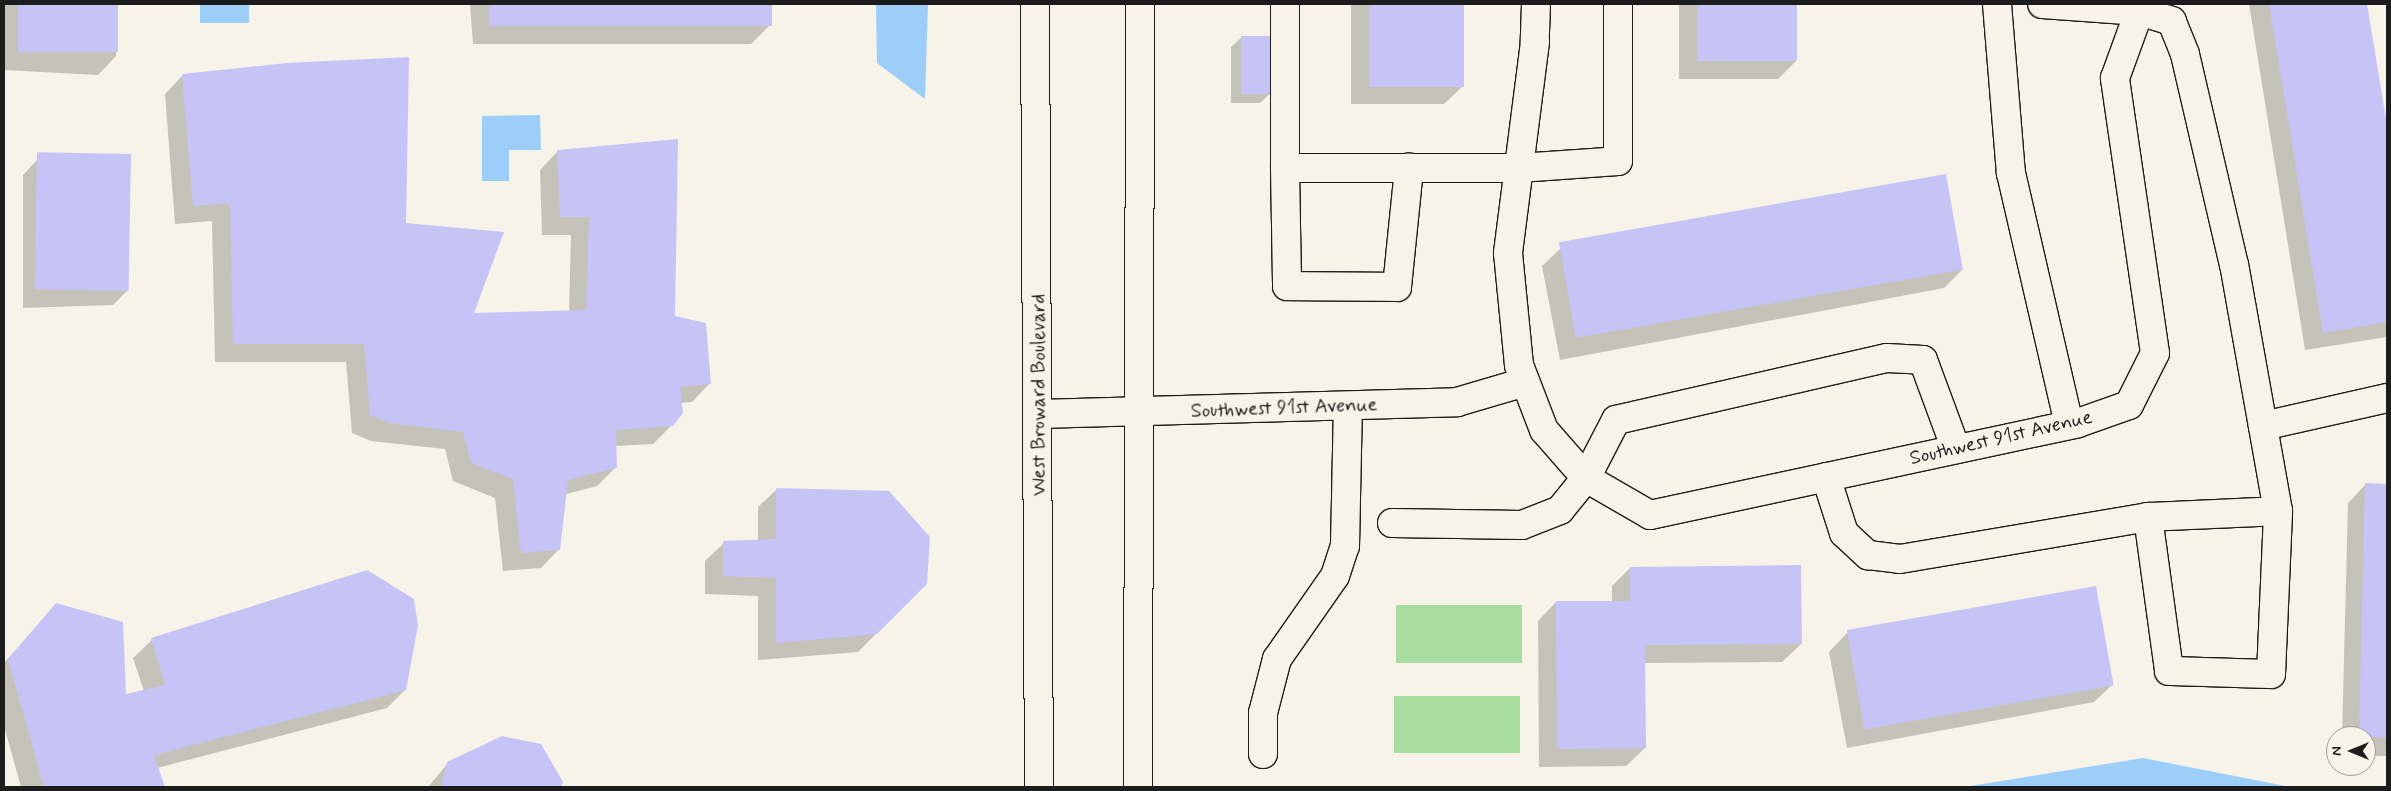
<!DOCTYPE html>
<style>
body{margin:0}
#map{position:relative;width:2391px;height:791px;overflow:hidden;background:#f7f3e8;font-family:Mynerve,sans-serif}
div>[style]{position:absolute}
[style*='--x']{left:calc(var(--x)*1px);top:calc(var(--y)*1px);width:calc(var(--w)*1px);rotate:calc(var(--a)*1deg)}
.green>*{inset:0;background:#a8dd9f;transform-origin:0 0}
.water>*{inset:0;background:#9ccef9;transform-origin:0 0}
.shadow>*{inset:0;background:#0003}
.building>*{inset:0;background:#c6c4f7;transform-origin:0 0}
.roads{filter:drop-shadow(1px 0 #1c1c1c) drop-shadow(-1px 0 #1c1c1c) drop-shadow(0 1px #1c1c1c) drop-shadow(0 -1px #1c1c1c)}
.minor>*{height:28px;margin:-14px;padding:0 14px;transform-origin:14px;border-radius:14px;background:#f7f3e8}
.major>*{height:28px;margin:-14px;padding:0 14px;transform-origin:14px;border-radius:14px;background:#f7f3e8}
span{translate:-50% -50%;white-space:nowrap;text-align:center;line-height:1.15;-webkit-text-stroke:4px #f7f3e8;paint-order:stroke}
.street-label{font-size:20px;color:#1c1c1c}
.frame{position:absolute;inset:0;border:5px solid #1c1c1c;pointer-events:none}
.north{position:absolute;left:2326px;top:726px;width:50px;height:50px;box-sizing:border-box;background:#f7f3e8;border:1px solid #9f9d96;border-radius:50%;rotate:270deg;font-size:14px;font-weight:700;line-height:20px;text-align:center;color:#1c1c1c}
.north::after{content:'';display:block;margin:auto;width:18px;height:22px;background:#1c1c1c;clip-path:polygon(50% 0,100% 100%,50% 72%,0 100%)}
</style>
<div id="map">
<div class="green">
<div style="left:1396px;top:605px;width:126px;height:58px"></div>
<div style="left:1394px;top:696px;width:126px;height:57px"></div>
</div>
<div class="water">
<div style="left:200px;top:4px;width:49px;height:19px"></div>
<div style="clip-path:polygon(876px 4px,928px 4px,925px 99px,877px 63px)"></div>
<div style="clip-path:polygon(540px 115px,541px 150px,509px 150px,509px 181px,482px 181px,482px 116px)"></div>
<div style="clip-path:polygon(2143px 758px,2290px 787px,1964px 787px)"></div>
</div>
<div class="shadow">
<div style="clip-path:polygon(4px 4px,117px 4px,116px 56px,98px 75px,4px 70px)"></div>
<div style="clip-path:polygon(470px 4px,771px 4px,770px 25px,751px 44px,473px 44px)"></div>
<div style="clip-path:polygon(1351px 4px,1463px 4px,1463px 86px,1444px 104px,1351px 104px)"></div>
<div style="clip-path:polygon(1679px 4px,1796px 4px,1796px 61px,1778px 79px,1679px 79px)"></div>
<div style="clip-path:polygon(2249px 4px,2366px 4px,2387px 132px,2387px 337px,2305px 350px)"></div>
<div style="clip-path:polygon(1242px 37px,1271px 93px,1260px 103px,1231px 103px,1231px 47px)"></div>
<div style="clip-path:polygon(183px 75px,405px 224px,472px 315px,569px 312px,571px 235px,542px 235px,540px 170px,558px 151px,674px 317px,710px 383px,692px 402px,681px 403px,672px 425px,653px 444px,615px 446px,615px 468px,597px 486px,566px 494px,559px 549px,541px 568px,503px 571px,495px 498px,453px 481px,445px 449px,371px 441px,352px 433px,346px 362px,215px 362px,212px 221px,175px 224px,165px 94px)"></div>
<div style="clip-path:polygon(37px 160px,128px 290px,113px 305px,23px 308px,23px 175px)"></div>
<div style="clip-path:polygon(1561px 248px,1962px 270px,1944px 288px,1560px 360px,1542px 266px)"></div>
<div style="clip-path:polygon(2366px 484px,2387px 485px,2387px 756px,2366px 756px,2366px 736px,2342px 736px,2348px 503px)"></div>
<div style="clip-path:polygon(777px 489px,926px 583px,858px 652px,758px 660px,758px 596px,705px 594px,705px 561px,724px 543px,758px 541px,758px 507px)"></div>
<div style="clip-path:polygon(1630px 568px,1801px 644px,1782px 662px,1644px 663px,1645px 748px,1626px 766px,1539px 767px,1538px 621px,1556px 602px,1612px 602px,1612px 586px)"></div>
<div style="clip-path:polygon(2095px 588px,2113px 684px,2094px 702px,1847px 748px,1829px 652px,1847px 633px)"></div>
<div style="clip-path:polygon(56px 605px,125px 695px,144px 691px,133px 658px,152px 640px,405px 690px,387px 708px,157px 768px,164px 787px,21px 787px,4px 726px,4px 663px)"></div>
<div style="clip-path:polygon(448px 763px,561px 782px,560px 787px,428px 787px)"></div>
</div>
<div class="building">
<div style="left:18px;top:4px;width:100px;height:48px"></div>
<div style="left:489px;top:4px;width:283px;height:22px"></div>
<div style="left:1369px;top:4px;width:95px;height:83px"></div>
<div style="left:1697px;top:4px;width:100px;height:57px"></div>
<div style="clip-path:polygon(2269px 4px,2367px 4px,2387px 125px,2387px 322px,2323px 333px)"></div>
<div style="left:1241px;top:36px;width:31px;height:58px"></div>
<div style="clip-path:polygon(409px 57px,406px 223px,504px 232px,474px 313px,586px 310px,589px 217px,560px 217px,557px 150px,678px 139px,675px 316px,706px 323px,711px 384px,680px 387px,683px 413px,673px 426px,616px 430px,617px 468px,568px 480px,560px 550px,521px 553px,513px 479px,471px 463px,463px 432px,390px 423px,370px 415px,364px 344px,233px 344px,230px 203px,193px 206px,182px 74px,286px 63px)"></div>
<div style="left:131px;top:154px;width:137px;height:94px;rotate:91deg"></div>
<div style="left:1946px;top:174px;width:97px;height:393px;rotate:80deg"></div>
<div style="clip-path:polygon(2365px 483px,2387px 484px,2387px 738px,2359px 736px)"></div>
<div style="clip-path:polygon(776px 488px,889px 491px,930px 537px,927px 584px,877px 634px,776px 643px,776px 578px,723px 576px,723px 541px,776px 539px)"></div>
<div style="clip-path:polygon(1801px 565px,1802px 644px,1645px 645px,1646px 748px,1557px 749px,1556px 601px,1630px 601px,1630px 567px)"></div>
<div style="clip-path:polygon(367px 570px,414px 599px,418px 626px,406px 690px,154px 755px,165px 787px,44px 787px,8px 659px,56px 603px,123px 622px,126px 694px,165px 685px,151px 638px)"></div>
<div style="left:2096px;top:586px;width:101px;height:253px;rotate:80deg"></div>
<div style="clip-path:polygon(502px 736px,541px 744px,563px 782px,561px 787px,441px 787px,447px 762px)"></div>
</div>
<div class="roads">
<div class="minor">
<div style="--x:1285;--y:4;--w:164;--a:90"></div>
<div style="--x:1285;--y:168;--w:234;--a:0"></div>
<div style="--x:1519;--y:168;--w:99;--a:-4"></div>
<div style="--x:1618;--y:161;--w:157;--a:-90"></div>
<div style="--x:1536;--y:4;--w:38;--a:92"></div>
<div style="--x:1535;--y:42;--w:213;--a:97.3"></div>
<div style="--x:1508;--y:253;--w:113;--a:84.4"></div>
<div style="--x:1519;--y:365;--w:70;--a:69"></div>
<div style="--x:1544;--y:430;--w:64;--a:48.8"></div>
<div style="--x:1586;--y:478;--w:74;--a:30"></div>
<div style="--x:1650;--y:515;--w:438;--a:-12.1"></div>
<div style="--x:2078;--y:423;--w:54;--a:-19.4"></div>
<div style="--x:2129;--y:405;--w:58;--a:-63.4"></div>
<div style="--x:2155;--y:353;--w:278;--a:-98.3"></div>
<div style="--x:2115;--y:78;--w:79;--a:-70"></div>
<div style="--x:1997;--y:4;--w:170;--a:85.3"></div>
<div style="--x:2011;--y:173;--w:258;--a:77"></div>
<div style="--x:1285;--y:168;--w:118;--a:89"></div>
<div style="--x:1287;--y:286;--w:110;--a:0.5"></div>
<div style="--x:1397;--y:287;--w:120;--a:-84.2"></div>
<div style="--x:1039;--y:414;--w:418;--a:-1.6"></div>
<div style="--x:1457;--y:402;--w:71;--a:-16.4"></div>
<div style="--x:2263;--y:426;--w:127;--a:-12.7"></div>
<div style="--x:1826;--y:477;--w:59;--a:72.2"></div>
<div style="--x:1844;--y:533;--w:33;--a:43"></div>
<div style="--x:1868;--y:555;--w:32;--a:7"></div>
<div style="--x:1900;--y:559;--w:252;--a:-9.6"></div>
<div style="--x:2148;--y:517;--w:155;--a:82.2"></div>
<div style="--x:2169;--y:671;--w:102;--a:1.7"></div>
<div style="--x:2271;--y:674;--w:163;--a:-87.5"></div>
<div style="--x:2278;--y:511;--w:250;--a:-100.1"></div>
<div style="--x:2234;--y:265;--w:217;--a:-103.1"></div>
<div style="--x:2185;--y:54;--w:35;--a:-112"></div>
<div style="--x:2172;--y:21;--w:34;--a:-163"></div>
<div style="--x:2140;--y:11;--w:98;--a:-175.9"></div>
<div style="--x:2148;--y:517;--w:130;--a:-2.6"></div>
<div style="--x:1392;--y:523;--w:130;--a:0.9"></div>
<div style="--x:1522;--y:525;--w:41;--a:-21.5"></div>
<div style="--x:1560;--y:510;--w:41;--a:-50.9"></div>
<div style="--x:1586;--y:478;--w:65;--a:-62.7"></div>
<div style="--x:1616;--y:420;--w:278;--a:-12.9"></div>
<div style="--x:1887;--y:358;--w:36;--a:3"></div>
<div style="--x:1923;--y:360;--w:95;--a:69.7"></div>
<div style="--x:1263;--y:754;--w:41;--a:-90"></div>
<div style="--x:1263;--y:713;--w:56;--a:-75.5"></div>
<div style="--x:1277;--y:659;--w:101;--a:-55.1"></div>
<div style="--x:1335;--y:576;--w:32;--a:-72"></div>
<div style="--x:1345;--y:546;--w:140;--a:-88.8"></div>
</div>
<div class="major">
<div style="--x:1035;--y:4;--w:783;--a:89.71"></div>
<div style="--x:1138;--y:787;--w:783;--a:-89.85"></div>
</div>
</div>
<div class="street-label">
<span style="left:1039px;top:395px;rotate:-90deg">West Broward Boulevard</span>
<span style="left:1284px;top:408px;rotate:-2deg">Southwest 91st Avenue</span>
<span style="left:2001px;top:438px;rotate:-13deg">Southwest 91st Avenue</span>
</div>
<div class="frame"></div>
<div class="north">N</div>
</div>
